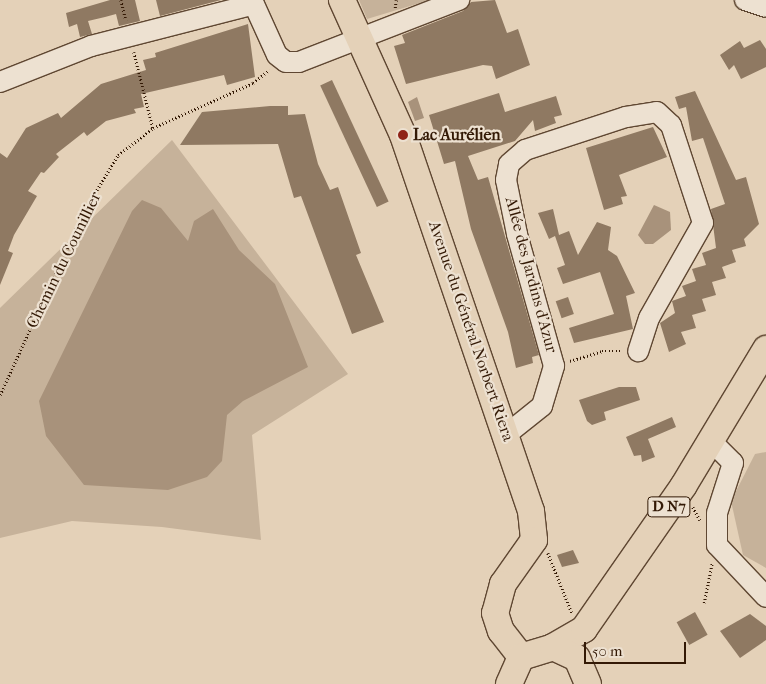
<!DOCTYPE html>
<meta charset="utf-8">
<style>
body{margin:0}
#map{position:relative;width:766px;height:684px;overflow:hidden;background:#e4d1b8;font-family:"IM FELL French Canon",serif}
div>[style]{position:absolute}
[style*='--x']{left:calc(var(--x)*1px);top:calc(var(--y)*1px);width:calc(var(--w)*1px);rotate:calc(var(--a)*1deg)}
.green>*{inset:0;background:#c6b29a}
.water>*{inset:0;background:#a8927b}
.building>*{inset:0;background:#8f7962;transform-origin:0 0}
.path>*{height:2.5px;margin-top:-1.25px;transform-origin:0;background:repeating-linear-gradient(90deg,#331905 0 1px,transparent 0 3.5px)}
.roads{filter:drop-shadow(1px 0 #5f4732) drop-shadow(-1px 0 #5f4732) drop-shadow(0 1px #5f4732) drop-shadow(0 -1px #5f4732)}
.minor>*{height:20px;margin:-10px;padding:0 10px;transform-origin:10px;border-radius:10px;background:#ede1d1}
.major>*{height:26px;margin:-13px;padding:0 13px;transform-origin:13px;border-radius:13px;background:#e4d1b8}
.dots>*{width:14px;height:14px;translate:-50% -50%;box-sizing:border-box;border:2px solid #ede1d1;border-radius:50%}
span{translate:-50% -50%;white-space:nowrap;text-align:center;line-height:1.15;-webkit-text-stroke:4.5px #ede1d1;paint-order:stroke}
.shield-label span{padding:1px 4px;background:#ede1d1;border:1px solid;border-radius:4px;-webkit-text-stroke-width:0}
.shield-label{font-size:15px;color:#331905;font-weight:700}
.poi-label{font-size:16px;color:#331905;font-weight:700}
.left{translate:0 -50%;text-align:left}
.street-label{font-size:16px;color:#331905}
.scale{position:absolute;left:584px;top:642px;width:102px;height:22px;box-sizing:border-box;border:2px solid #331905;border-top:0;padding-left:6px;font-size:15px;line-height:18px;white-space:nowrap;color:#331905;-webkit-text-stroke:4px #ede1d1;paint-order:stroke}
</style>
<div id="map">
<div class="green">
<div style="clip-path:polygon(359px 0,430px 0,367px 19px)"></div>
<div style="clip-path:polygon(172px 140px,348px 374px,252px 435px,261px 540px,162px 527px,72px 521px,0 538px,0 308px)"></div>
<div style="clip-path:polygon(766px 452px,766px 568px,743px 555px,731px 501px,755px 454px)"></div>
</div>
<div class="water">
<div style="clip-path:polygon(417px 97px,424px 118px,415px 121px,408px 102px)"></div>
<div style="clip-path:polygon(142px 200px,161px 208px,188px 241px,194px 221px,213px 209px,239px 250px,275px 284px,308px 367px,243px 401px,227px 415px,222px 461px,207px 477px,168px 490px,84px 485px,46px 436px,39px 401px,132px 211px)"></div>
<div style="clip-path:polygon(654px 205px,670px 212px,671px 230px,653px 244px,645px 244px,638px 235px)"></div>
</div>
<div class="building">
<div style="clip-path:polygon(110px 0,135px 0,140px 21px,119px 26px,116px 14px,105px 17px,88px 21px,92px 34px,80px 37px,77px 24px,69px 27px,66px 13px)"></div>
<div style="clip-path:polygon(156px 0,221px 0,160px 16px)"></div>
<div style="clip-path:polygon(495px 0,507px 33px,518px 29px,530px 65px,496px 79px,492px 66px,483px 65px,406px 84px,394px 46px,405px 43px,402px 35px,463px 11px,471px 2px)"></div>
<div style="clip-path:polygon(248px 24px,255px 77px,227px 85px,224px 75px,141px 94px,144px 107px,134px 109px,136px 113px,106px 121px,87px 136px,84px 132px,56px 154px,59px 157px,44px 173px,41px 172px,28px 191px,37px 196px,14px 235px,8px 251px,13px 253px,0 285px,0 153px,7px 158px,26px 128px,58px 113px,61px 118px,101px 84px,146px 70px,143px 60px,156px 57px,155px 53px)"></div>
<div style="clip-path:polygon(760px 40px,766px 49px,766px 67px,741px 79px,734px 65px,729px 70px,720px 55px,740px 41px,744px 48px)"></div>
<div style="left:332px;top:80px;width:134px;height:13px;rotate:65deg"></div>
<div style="clip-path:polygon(695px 91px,736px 180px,746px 177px,759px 224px,744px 239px,746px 246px,732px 250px,736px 262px,722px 267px,726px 278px,712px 282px,716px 295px,702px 299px,706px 311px,692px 315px,696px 328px,681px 332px,686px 344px,669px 352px,660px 323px,675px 313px,672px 301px,686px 296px,682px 286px,696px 281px,692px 269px,706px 265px,702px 253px,716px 248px,711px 209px,725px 204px,703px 138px,692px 141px,686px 107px,679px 109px,675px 97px)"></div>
<div style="clip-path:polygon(499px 93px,505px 112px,556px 96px,562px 115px,554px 117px,556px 123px,535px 131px,533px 120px,515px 141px,468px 156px,478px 180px,488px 177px,539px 355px,532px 357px,533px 363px,516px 368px,508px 332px,471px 229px,455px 161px,444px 164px,429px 115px)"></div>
<div style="clip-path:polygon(270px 106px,288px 106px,288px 115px,305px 114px,318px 164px,330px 190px,338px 187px,361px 253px,356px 255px,384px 322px,352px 334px,301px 196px,294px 198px,278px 144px,180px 145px,202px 112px)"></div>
<div style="clip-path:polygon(653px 127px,667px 157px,619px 175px,627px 196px,621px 197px,623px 204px,604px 210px,586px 148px)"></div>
<div style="clip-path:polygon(553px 209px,559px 235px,569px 231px,578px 255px,597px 222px,611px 227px,608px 250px,617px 256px,635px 293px,626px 296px,633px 329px,574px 343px,569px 328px,614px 314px,600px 272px,563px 284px,557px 268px,565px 265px,555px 236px,549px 239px,538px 213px)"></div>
<div style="left:568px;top:297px;width:18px;height:13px;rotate:71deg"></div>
<div style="clip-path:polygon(619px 387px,636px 387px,640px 400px,604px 412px,606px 420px,592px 425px,587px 421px,579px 400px)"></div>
<div style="clip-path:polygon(672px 417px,676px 427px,648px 439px,655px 457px,642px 462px,641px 455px,634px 456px,626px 437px)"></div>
<div style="clip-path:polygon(573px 550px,579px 563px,562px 567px,557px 555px)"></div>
<div style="left:695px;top:612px;width:26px;height:21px;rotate:61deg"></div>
<div style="clip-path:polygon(750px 614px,766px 626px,766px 640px,740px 658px,720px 631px)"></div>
</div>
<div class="path">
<div style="--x:121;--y:0;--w:21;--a:76"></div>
<div style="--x:395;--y:8;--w:8;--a:-83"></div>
<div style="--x:134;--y:52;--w:78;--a:76"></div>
<div style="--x:570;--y:361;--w:34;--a:-17"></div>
<div style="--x:602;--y:351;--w:21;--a:0"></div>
<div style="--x:0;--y:395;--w:202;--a:-65.5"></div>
<div style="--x:84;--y:211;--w:66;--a:-58.7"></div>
<div style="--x:118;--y:155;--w:44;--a:-37.6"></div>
<div style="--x:153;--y:128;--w:110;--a:-24.2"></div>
<div style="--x:253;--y:83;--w:21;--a:-39"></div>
<div style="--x:693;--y:507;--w:15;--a:62"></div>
<div style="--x:548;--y:553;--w:65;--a:68.2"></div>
<div style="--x:704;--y:603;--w:41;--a:-78.7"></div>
</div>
<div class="roads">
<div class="minor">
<div style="--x:252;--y:0;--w:60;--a:65.6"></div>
<div style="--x:277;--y:55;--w:11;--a:38"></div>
<div style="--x:286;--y:62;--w:13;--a:0"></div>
<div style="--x:299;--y:62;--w:172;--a:-21.2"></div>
<div style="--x:745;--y:0;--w:22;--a:18"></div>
<div style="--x:0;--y:82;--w:98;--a:-21.6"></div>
<div style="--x:91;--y:46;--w:168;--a:-14.4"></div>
<div style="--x:507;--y:434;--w:45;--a:-38.7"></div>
<div style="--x:542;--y:406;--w:42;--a:-73.3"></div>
<div style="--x:554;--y:366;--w:137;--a:-105.7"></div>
<div style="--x:517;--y:234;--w:55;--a:-101.5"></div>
<div style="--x:506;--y:180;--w:16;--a:-79"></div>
<div style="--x:509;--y:164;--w:21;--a:-41"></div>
<div style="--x:525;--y:150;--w:106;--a:-18.1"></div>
<div style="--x:626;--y:117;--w:31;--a:-9"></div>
<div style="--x:657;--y:112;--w:19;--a:43"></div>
<div style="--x:671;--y:125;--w:103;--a:71.9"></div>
<div style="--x:703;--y:223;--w:109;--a:119.6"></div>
<div style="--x:649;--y:318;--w:35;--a:108"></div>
<div style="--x:711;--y:441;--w:31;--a:45"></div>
<div style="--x:733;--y:463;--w:52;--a:107.7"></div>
<div style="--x:717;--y:513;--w:32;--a:90"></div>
<div style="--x:717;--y:545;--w:71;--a:46.7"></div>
</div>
<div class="major">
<div style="--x:342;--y:0;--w:148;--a:65.7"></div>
<div style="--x:403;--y:135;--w:397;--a:71.2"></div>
<div style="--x:531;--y:511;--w:29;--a:84"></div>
<div style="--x:534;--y:540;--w:54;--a:125.2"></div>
<div style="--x:503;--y:584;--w:30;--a:105"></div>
<div style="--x:495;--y:613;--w:19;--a:72"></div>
<div style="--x:501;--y:631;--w:33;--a:52"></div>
<div style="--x:553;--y:647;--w:36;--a:-30"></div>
<div style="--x:584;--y:629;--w:175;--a:-55.2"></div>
<div style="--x:684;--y:485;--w:159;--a:-58.9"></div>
<div style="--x:509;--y:684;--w:30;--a:-66"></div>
<div style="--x:521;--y:657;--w:34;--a:-17"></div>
<div style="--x:553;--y:647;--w:26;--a:25"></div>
<div style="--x:577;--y:658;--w:28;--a:67"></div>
</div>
</div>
<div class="dots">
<div style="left:403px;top:135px;background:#8f2418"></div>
</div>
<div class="shield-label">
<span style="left:669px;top:507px">D N7</span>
</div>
<div class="poi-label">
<span class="left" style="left:413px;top:135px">Lac Aurélien</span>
</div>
<div class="street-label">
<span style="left:64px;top:260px;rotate:-64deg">Chemin du Counillier</span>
<span style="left:531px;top:275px;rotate:75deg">Allée des Jardins d'Azur</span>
<span style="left:471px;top:331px;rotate:71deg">Avenue du Général Norbert Riera</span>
</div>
<div class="scale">50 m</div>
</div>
